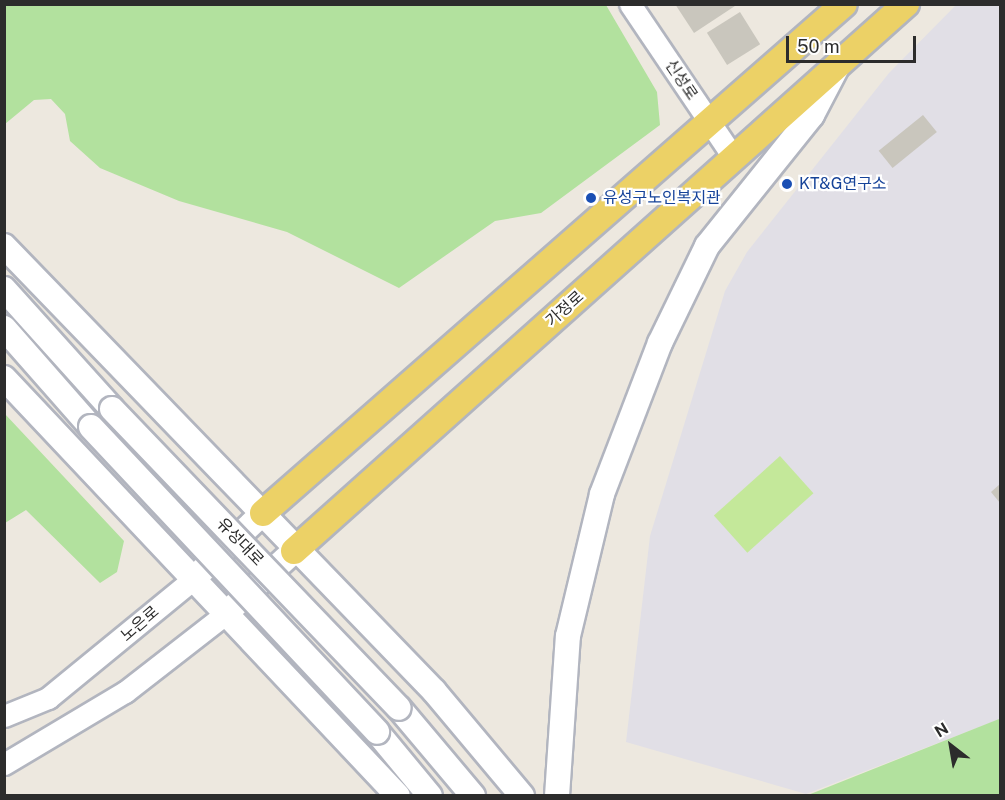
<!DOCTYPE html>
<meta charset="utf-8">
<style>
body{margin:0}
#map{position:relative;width:1005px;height:800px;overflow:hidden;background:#ede8df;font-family:"Public Sans","Noto Sans KR",sans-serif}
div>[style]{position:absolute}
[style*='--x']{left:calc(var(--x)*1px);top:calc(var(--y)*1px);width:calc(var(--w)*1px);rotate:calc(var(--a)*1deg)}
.industrial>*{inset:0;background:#e1dfe6}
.green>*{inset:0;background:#b2e19e}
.pitch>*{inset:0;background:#c4e89a;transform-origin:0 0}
.building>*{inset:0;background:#c9c6bd;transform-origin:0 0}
.roads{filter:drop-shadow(2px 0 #b2b5bf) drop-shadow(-2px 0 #b2b5bf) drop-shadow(0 2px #b2b5bf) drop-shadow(0 -2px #b2b5bf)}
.tertiary>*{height:21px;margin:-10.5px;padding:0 10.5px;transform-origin:10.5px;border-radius:10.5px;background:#fff}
.secondary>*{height:24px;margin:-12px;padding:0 12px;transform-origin:12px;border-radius:12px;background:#fff}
.primary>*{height:26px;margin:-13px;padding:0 13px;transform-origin:13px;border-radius:13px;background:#ecd166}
.bridges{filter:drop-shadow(2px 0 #b2b5bf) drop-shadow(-2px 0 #b2b5bf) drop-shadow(0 2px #b2b5bf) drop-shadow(0 -2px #b2b5bf)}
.secondary-bridge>*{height:24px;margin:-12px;padding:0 12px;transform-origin:12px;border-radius:12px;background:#fff}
.dots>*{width:16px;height:16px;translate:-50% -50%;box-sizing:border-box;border:3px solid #fff;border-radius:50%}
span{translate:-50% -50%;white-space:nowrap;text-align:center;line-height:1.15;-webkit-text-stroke:4.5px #fff;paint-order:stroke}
.street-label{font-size:16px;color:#2c2c2c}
.transit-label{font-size:16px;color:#164399}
.left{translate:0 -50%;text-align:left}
.frame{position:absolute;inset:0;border:6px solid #2c2c2c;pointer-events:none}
.north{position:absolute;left:921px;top:716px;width:60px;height:60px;-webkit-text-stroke:4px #fff;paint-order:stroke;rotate:329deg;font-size:16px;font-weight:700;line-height:24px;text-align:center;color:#2c2c2c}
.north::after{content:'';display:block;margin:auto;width:21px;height:27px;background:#2c2c2c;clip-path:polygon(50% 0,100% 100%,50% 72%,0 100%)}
.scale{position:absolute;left:786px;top:36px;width:130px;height:27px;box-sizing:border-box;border:3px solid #2c2c2c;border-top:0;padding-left:8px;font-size:18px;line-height:21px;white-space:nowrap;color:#2c2c2c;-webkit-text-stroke:4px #fff;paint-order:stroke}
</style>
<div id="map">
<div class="industrial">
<div style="clip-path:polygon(956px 5px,1000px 5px,1000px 719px,806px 794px,626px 742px,650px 536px,725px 291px,747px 252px,889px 73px)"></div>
</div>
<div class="green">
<div style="clip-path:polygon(606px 5px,657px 92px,660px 125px,541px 213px,495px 221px,399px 288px,287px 232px,179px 201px,100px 168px,70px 141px,65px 114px,51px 99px,34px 100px,5px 124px,5px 5px)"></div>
<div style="clip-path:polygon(5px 414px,124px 541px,117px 572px,100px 583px,26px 510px,5px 523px)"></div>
<div style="clip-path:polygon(999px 719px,1000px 795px,808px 795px)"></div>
</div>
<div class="pitch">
<div style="left:780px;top:456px;width:50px;height:89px;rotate:48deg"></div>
</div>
<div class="building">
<div style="clip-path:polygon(675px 4px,738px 4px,694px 33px)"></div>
<div style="left:740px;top:12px;width:38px;height:39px;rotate:58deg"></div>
<div style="left:923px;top:115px;width:22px;height:57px;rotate:51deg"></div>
<div style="clip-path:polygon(1000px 484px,1000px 503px,991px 492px)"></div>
</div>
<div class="roads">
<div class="tertiary">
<div style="--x:630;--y:4;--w:182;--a:56"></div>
<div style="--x:4;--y:716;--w:48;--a:-22.2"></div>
<div style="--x:48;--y:698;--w:186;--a:-39.3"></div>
<div style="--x:4;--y:764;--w:141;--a:-30.8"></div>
<div style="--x:125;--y:692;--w:125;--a:-37.9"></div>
</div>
<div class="secondary">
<div style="--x:4;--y:246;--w:619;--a:45.98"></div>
<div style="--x:434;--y:691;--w:137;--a:50"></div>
<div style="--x:4;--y:289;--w:161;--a:48"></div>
<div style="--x:4;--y:328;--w:132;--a:48.7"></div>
<div style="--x:4;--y:378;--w:574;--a:46.69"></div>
<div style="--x:192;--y:580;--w:98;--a:-43.3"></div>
<div style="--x:224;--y:615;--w:95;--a:-42.4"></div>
<div style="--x:399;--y:708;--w:115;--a:49.9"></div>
<div style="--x:377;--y:732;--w:83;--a:50.4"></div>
<div style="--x:557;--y:796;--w:160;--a:-86.1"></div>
<div style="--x:568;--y:636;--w:146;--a:-76.5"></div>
<div style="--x:602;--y:494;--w:162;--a:-69"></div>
<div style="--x:660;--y:343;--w:108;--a:-64.1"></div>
<div style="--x:707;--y:246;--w:168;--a:-51.3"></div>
<div style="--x:812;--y:115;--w:52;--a:-62.4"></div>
</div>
<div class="primary">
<div style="--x:263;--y:513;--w:772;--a:-41.22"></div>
<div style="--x:294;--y:551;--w:821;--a:-41.79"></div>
</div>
</div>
<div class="bridges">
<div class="secondary-bridge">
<div style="--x:112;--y:409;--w:414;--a:46.2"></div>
<div style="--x:91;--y:427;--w:418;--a:46.8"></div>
</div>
</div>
<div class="dots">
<div style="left:787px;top:184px;background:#1a4fb4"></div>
<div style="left:591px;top:198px;background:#1a4fb4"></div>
</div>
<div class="street-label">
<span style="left:681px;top:80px;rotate:56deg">신성로</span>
<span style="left:565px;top:309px;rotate:-42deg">가정로</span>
<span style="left:240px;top:542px;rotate:46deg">유성대로</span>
<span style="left:140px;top:624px;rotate:-41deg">노은로</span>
</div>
<div class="transit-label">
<span class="left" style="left:799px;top:184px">KT&amp;G연구소</span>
<span class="left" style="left:603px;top:198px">유성구노인복지관</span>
</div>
<div class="frame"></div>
<div class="north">N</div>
<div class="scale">50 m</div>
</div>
